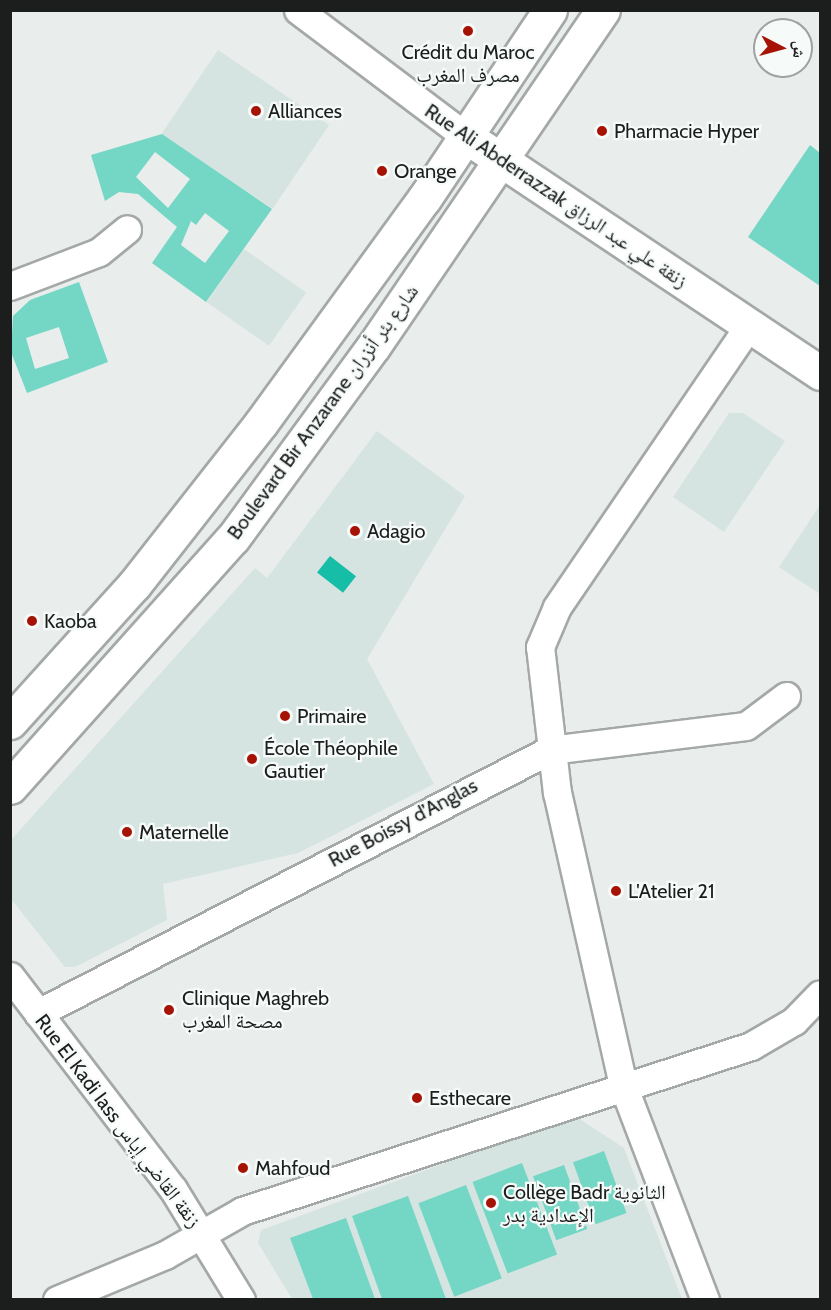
<!DOCTYPE html>
<meta charset="utf-8">
<style>
body{margin:0}
#map{position:relative;width:831px;height:1310px;overflow:hidden;background:#e9edec;font-family:Cabin,"Noto Naskh Arabic",sans-serif}
div>[style]{position:absolute}
[style*='--x']{left:calc(var(--x)*1px);top:calc(var(--y)*1px);width:calc(var(--w)*1px);rotate:calc(var(--a)*1deg)}
.built>*{inset:0;background:#d6e4e1;transform-origin:0 0}
.green>*{inset:0;background:#74d6c4;transform-origin:0 0}
.water>*{inset:0;background:#16bda7;transform-origin:0 0}
.roads{filter:drop-shadow(2px 0 #a4a8a7) drop-shadow(-2px 0 #a4a8a7) drop-shadow(0 2px #a4a8a7) drop-shadow(0 -2px #a4a8a7)}
.minor>*{height:27px;margin:-13.5px;padding:0 13.5px;transform-origin:13.5px;border-radius:13.5px;background:#fff}
.tertiary>*{height:33px;margin:-16.5px;padding:0 16.5px;transform-origin:16.5px;border-radius:16.5px;background:#fff}
.secondary>*{height:33px;margin:-16.5px;padding:0 16.5px;transform-origin:16.5px;border-radius:16.5px;background:#fff}
.dots>*{width:16px;height:16px;translate:-50% -50%;box-sizing:border-box;border:3px solid #f6fbf9;border-radius:50%}
span{translate:-50% -50%;white-space:nowrap;text-align:center;line-height:1.15;-webkit-text-stroke:4.5px #f6fbf9;paint-order:stroke}
.poi-label{font-size:20px;color:#1c1d1d}
.left{translate:0 -50%;text-align:left}
.street-label{font-size:20px;color:#1c1d1d}
.frame{position:absolute;inset:0;border:12px solid #1c1d1d;pointer-events:none}
.north{position:absolute;left:753px;top:18px;width:60px;height:60px;box-sizing:border-box;background:#f6fbf9;border:2px solid #9fa2a1;border-radius:50%;rotate:96deg;font-size:16px;font-weight:700;line-height:24px;text-align:center;color:#1c1d1d}
.north::after{content:'';display:block;margin:auto;width:21px;height:27px;background:#a61204;clip-path:polygon(50% 0,100% 100%,50% 72%,0 100%)}
</style>
<div id="map">
<div class="built">
<div style="left:218px;top:50px;width:134px;height:101px;rotate:34deg"></div>
<div style="left:244px;top:249px;width:76px;height:65px;rotate:35deg"></div>
<div style="clip-path:polygon(729px 413px,743px 413px,785px 441px,724px 532px,673px 497px)"></div>
<div style="clip-path:polygon(377px 431px,465px 496px,367px 659px,434px 784px,298px 853px,163px 884px,167px 920px,75px 967px,65px 967px,11px 899px,11px 840px,255px 568px,267px 578px)"></div>
<div style="clip-path:polygon(820px 505px,820px 594px,779px 567px)"></div>
<div style="clip-path:polygon(575px 1116px,624px 1148px,682px 1299px,292px 1299px,258px 1243px,261px 1230px)"></div>
</div>
<div class="green">
<div style="clip-path:polygon(evenodd,162px 134px,272px 209px,206px 302px,152px 263px,177px 227px,138px 194px,119px 192px,105px 201px,91px 155px,162px 134px,155px 152px,190px 179px,168px 208px,136px 177px,155px 152px,162px 134px,205px 213px,229px 231px,205px 263px,181px 245px,191px 221px,196px 225px,205px 213px)"></div>
<div style="clip-path:polygon(810px 145px,820px 153px,820px 286px,748px 237px)"></div>
<div style="clip-path:polygon(evenodd,79px 282px,108px 362px,27px 393px,11px 352px,13px 316px,30px 300px,79px 282px,59px 327px,69px 358px,35px 369px,26px 338px,59px 327px)"></div>
<div style="left:604px;top:1151px;width:66px;height:33px;rotate:70deg"></div>
<div style="left:522px;top:1163px;width:98px;height:53px;rotate:69deg"></div>
<div style="left:564px;top:1165px;width:68px;height:33px;rotate:70deg"></div>
<div style="left:466px;top:1185px;width:100px;height:51px;rotate:69deg"></div>
<div style="clip-path:polygon(408px 1196px,446px 1299px,382px 1299px,352px 1216px)"></div>
<div style="clip-path:polygon(346px 1218px,375px 1299px,313px 1299px,290px 1238px)"></div>
</div>
<div class="water">
<div style="left:330px;top:556px;width:33px;height:21px;rotate:38deg"></div>
</div>
<div class="roads">
<div class="minor">
<div style="--x:298;--y:10;--w:209;--a:37"></div>
<div style="--x:10;--y:286;--w:95;--a:-20.9"></div>
<div style="--x:99;--y:252;--w:36;--a:-39"></div>
<div style="--x:10;--y:976;--w:268;--a:52.6"></div>
<div style="--x:173;--y:1189;--w:130;--a:58.5"></div>
<div style="--x:38;--y:1013;--w:576;--a:-27.19"></div>
<div style="--x:550;--y:750;--w:197;--a:-7"></div>
<div style="--x:746;--y:726;--w:50;--a:-36.9"></div>
<div style="--x:57;--y:1300;--w:117;--a:-22.6"></div>
<div style="--x:165;--y:1255;--w:89;--a:-29.7"></div>
<div style="--x:242;--y:1211;--w:535;--a:-17.96"></div>
<div style="--x:751;--y:1046;--w:50;--a:-30.2"></div>
<div style="--x:794;--y:1021;--w:37;--a:-46"></div>
<div style="--x:705;--y:1300;--w:230;--a:-110.9"></div>
<div style="--x:623;--y:1085;--w:299;--a:-102.7"></div>
<div style="--x:557;--y:793;--w:147;--a:-96.6"></div>
<div style="--x:540;--y:647;--w:43;--a:-67"></div>
<div style="--x:557;--y:607;--w:340;--a:-55.7"></div>
</div>
<div class="tertiary">
<div style="--x:465;--y:136;--w:427;--a:33.7"></div>
</div>
<div class="secondary">
<div style="--x:10;--y:722;--w:185;--a:-47.9"></div>
<div style="--x:134;--y:585;--w:206;--a:-51.9"></div>
<div style="--x:261;--y:423;--w:277;--a:-54"></div>
<div style="--x:424;--y:199;--w:227;--a:-56.3"></div>
<div style="--x:10;--y:787;--w:334;--a:-48.2"></div>
<div style="--x:233;--y:538;--w:237;--a:-53.8"></div>
<div style="--x:373;--y:347;--w:408;--a:-55.7"></div>
</div>
</div>
<div class="dots">
<div style="left:468px;top:31px;background:#a61204"></div>
<div style="left:256px;top:111px;background:#a61204"></div>
<div style="left:602px;top:131px;background:#a61204"></div>
<div style="left:382px;top:171px;background:#a61204"></div>
<div style="left:355px;top:531px;background:#a61204"></div>
<div style="left:32px;top:621px;background:#a61204"></div>
<div style="left:285px;top:716px;background:#a61204"></div>
<div style="left:252px;top:759px;background:#a61204"></div>
<div style="left:127px;top:832px;background:#a61204"></div>
<div style="left:616px;top:891px;background:#a61204"></div>
<div style="left:169px;top:1010px;background:#a61204"></div>
<div style="left:417px;top:1098px;background:#a61204"></div>
<div style="left:243px;top:1168px;background:#a61204"></div>
<div style="left:491px;top:1203px;background:#a61204"></div>
</div>
<div class="poi-label">
<span style="left:468px;top:64px">Crédit du Maroc<br>مصرف المغرب</span>
<span class="left" style="left:268px;top:111px">Alliances</span>
<span class="left" style="left:614px;top:131px">Pharmacie Hyper</span>
<span class="left" style="left:394px;top:171px">Orange</span>
<span class="left" style="left:367px;top:531px">Adagio</span>
<span class="left" style="left:44px;top:621px">Kaoba</span>
<span class="left" style="left:297px;top:716px">Primaire</span>
<span class="left" style="left:264px;top:760px">École Théophile<br>Gautier</span>
<span class="left" style="left:139px;top:832px">Maternelle</span>
<span class="left" style="left:628px;top:891px">L'Atelier 21</span>
<span class="left" style="left:182px;top:1010px">Clinique Maghreb<br>مصحة المغرب</span>
<span class="left" style="left:429px;top:1098px">Esthecare</span>
<span class="left" style="left:255px;top:1168px">Mahfoud</span>
<span class="left" style="left:503px;top:1204px">Collège Badr الثانوية<br>الإعدادية بدر</span>
</div>
<div class="street-label">
<span style="left:556px;top:196px;rotate:34deg">Rue Ali Abderrazzak زنقة علي عبد الرزاق</span>
<span style="left:323px;top:412px;rotate:-54deg">Boulevard Bir Anzarane شارع بئر أنزران</span>
<span style="left:403px;top:823px;rotate:-28deg">Rue Boissy d’Anglas</span>
<span style="left:118px;top:1121px;rotate:53deg">Rue El Kadi Iass زنقة القاضي إياس</span>
</div>
<div class="frame"></div>
<div class="north">ش</div>
</div>
